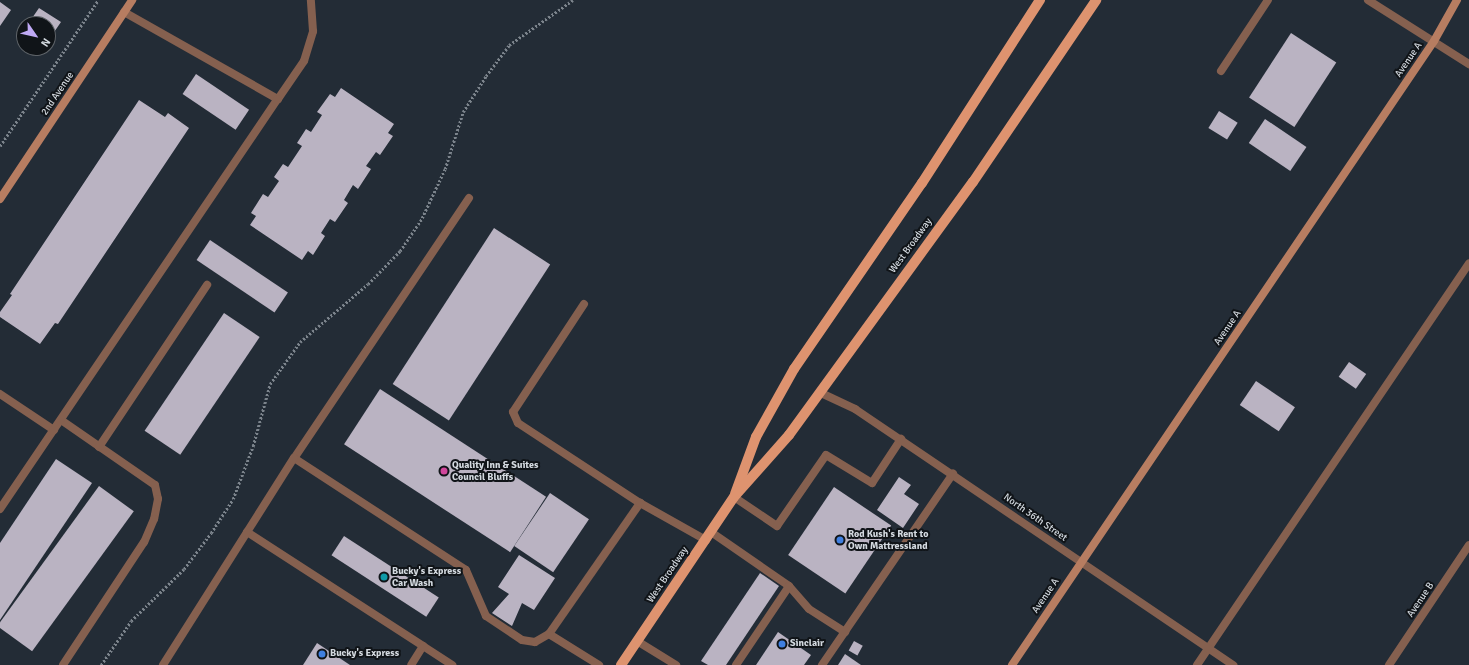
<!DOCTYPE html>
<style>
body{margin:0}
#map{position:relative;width:1469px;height:665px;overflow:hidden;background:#232c36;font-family:Signika,sans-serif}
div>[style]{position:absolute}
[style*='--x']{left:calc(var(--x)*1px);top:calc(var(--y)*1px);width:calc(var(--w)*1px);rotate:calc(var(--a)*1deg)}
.building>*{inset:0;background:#bab3c2;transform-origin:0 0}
.path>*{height:2.5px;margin-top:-1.25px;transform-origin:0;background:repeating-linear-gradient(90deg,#7c848c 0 2px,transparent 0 4px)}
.lane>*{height:8px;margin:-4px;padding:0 4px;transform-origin:4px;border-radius:4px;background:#85604f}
.street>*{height:8px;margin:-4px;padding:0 4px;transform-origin:4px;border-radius:4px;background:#85604f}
.secondary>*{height:8px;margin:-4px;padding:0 4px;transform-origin:4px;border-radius:4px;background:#b77d61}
.primary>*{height:10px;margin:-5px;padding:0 5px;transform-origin:5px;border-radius:5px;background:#de936f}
.dots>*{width:11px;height:11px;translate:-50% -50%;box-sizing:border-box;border:2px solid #101418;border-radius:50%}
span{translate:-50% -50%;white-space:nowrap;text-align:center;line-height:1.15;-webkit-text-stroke:4px #101418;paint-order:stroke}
.street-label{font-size:10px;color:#d4dae0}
.poi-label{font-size:10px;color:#d4dae0;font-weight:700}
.left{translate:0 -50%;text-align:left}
.north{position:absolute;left:16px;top:16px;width:40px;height:40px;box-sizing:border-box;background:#101418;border:1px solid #5e6368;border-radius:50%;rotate:124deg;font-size:11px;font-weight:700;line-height:16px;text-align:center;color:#d4dae0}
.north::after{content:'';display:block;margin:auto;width:14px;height:18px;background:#bfa9f4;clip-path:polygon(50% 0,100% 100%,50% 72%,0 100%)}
</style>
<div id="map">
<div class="building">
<div style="clip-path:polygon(0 2px,11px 10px,0 26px)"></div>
<div style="clip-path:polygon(39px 8px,61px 22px,48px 41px,48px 24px,28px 24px)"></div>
<div style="left:1291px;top:33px;width:54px;height:77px;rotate:33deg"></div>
<div style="left:196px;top:74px;width:64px;height:24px;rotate:34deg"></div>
<div style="clip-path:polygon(341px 88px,394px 124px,388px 133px,393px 136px,380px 155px,376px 152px,366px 166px,371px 169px,358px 189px,353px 185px,344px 200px,348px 203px,335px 222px,330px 219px,321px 233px,325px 236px,313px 255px,308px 251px,302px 260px,250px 225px,256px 216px,251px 213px,263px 194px,268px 197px,279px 181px,274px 177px,283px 164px,288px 167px,302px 146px,297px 143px,306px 129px,311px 132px,322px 115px,317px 112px,330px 94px,335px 97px)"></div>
<div style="clip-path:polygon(139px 100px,165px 117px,168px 113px,189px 128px,58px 324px,55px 323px,40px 344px,0 317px,0 312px,12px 295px,10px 294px)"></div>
<div style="left:1219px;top:111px;width:22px;height:20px;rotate:32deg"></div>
<div style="left:1265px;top:119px;width:50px;height:29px;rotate:34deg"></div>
<div style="left:494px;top:228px;width:67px;height:186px;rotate:33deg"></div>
<div style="left:210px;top:240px;width:94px;height:24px;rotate:34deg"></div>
<div style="left:224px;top:313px;width:43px;height:142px;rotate:34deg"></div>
<div style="left:1349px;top:362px;width:21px;height:18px;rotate:35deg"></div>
<div style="left:1256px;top:381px;width:47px;height:29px;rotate:34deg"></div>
<div style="left:380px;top:389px;width:198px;height:66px;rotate:33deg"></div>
<div style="clip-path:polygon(56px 459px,92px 483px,0 620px,0 543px)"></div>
<div style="clip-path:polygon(899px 477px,911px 485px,904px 494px,919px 504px,903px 528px,877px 510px)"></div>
<div style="left:99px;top:486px;width:43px;height:173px;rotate:36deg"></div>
<div style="left:834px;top:487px;width:69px;height:82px;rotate:34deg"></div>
<div style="left:550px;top:493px;width:47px;height:64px;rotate:34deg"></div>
<div style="left:344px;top:536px;width:113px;height:23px;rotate:33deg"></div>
<div style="clip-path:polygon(519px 555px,555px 578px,534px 610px,522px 603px,512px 626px,492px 613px,509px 594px,498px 587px)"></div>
<div style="clip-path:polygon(760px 573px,779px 586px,726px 665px,708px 665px,701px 661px)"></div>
<div style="clip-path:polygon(778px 632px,811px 655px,804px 665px,756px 665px)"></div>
<div style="left:854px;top:641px;width:10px;height:11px;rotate:29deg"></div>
<div style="clip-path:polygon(317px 643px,350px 665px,303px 665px)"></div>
<div style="clip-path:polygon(845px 654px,861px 665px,838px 665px)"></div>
</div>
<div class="path">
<div style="--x:0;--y:146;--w:176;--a:-56.1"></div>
<div style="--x:101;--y:665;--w:53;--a:-55.7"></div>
<div style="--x:131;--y:621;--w:74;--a:-44.5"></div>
<div style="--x:184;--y:569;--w:45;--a:-53.1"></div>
<div style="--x:211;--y:533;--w:40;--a:-57.1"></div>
<div style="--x:233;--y:499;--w:57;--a:-69.3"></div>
<div style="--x:253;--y:446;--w:64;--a:-74.7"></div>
<div style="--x:270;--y:384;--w:52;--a:-54.5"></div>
<div style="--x:300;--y:342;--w:89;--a:-40.5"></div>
<div style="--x:368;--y:284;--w:46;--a:-45.9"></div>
<div style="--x:400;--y:251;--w:40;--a:-56"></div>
<div style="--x:422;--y:218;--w:54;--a:-64.9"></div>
<div style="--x:445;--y:169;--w:60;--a:-72.5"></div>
<div style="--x:463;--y:112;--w:43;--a:-57.4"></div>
<div style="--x:486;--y:76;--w:39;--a:-53"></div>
<div style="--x:509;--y:45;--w:78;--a:-35.1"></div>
</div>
<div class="lane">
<div style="--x:1368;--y:0;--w:120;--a:32.4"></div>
<div style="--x:124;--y:12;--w:177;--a:29.5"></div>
<div style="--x:278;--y:99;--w:46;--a:-55.6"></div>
<div style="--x:304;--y:61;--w:31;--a:-73"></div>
<div style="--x:313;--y:31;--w:31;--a:-94"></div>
<div style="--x:1221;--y:71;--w:85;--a:-56.5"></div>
<div style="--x:469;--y:198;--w:313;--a:123.9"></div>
<div style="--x:294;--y:458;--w:205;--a:33.1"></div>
<div style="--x:466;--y:570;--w:50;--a:66.5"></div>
<div style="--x:486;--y:616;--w:43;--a:33.7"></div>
<div style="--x:522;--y:640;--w:13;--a:9"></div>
<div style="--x:535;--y:642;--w:16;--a:-30"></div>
<div style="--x:549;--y:634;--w:160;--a:-55.2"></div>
<div style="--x:584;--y:304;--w:129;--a:123.3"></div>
<div style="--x:513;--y:412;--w:12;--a:66"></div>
<div style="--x:518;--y:423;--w:146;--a:33.3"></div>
<div style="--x:640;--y:503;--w:76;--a:29.3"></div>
<div style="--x:0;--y:394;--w:65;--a:33.7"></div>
<div style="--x:61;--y:420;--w:114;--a:34.7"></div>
<div style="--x:155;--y:485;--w:14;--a:78"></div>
<div style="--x:158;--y:499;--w:20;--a:101"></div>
<div style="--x:154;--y:519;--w:25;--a:113"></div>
<div style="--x:144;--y:542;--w:147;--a:123.4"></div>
<div style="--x:99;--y:447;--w:195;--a:-56.3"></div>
<div style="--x:734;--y:497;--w:52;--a:34"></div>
<div style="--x:777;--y:526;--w:86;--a:-55.4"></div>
<div style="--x:826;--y:455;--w:54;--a:31.3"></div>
<div style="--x:872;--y:483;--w:53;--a:-56.6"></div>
<div style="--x:0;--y:509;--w:495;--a:-55.9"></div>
<div style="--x:247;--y:532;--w:210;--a:32.9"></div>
<div style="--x:423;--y:646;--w:22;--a:122"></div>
<div style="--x:711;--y:532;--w:95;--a:34.7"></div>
<div style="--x:789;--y:586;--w:30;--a:49"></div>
<div style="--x:809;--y:609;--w:43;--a:32.6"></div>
<div style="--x:549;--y:634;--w:59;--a:31.8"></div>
<div style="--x:637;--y:641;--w:46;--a:31.6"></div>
<div style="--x:423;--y:646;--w:35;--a:33"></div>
<div style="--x:163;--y:665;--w:245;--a:-57.7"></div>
<div style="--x:736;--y:665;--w:95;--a:-56.1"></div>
<div style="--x:822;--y:665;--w:232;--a:-55.6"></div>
<div style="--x:1197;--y:665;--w:485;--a:-55.9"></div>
</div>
<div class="street">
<div style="--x:821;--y:393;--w:38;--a:25"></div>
<div style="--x:855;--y:409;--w:457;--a:34.1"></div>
<div style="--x:1389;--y:665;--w:144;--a:-56.3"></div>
</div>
<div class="secondary">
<div style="--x:0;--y:199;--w:239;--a:-56.4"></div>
<div style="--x:1012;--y:665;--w:753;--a:-55.93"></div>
<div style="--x:1434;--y:41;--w:47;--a:-60.7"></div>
</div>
<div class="primary">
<div style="--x:735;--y:494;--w:61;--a:-69.8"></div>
<div style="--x:756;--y:437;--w:78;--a:-60.8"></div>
<div style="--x:794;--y:369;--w:226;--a:-55.5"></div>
<div style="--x:922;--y:183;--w:218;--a:-57.2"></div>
<div style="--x:621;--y:665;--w:202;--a:-56.1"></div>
<div style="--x:734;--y:497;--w:83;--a:-48.4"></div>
<div style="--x:789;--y:435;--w:313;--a:-54"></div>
<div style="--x:973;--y:182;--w:220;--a:-55.9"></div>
</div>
<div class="dots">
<div style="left:444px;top:471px;background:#d1479c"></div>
<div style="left:840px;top:540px;background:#3f7fe0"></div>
<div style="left:384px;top:577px;background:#0f9aa8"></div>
<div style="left:782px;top:644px;background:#3f7fe0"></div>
<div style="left:322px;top:654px;background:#3f7fe0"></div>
</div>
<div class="street-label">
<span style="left:1409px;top:60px;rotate:-56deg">Avenue A</span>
<span style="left:58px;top:94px;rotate:-56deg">2nd Avenue</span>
<span style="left:911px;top:246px;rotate:-54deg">West Broadway</span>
<span style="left:1228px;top:328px;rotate:-56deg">Avenue A</span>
<span style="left:1035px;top:518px;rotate:35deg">North 36th Street</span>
<span style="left:668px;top:575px;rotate:-56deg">West Broadway</span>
<span style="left:1046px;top:596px;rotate:-56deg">Avenue A</span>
<span style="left:1421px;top:600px;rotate:-56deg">Avenue B</span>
</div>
<div class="poi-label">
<span class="left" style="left:452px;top:471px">Quality Inn &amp; Suites<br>Council Bluffs</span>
<span class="left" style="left:848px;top:540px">Rod Kush's Rent to<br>Own Mattressland</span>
<span class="left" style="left:392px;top:577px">Bucky's Express<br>Car Wash</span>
<span class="left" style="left:790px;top:644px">Sinclair</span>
<span class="left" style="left:330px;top:654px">Bucky's Express</span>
</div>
<div class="north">N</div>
</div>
